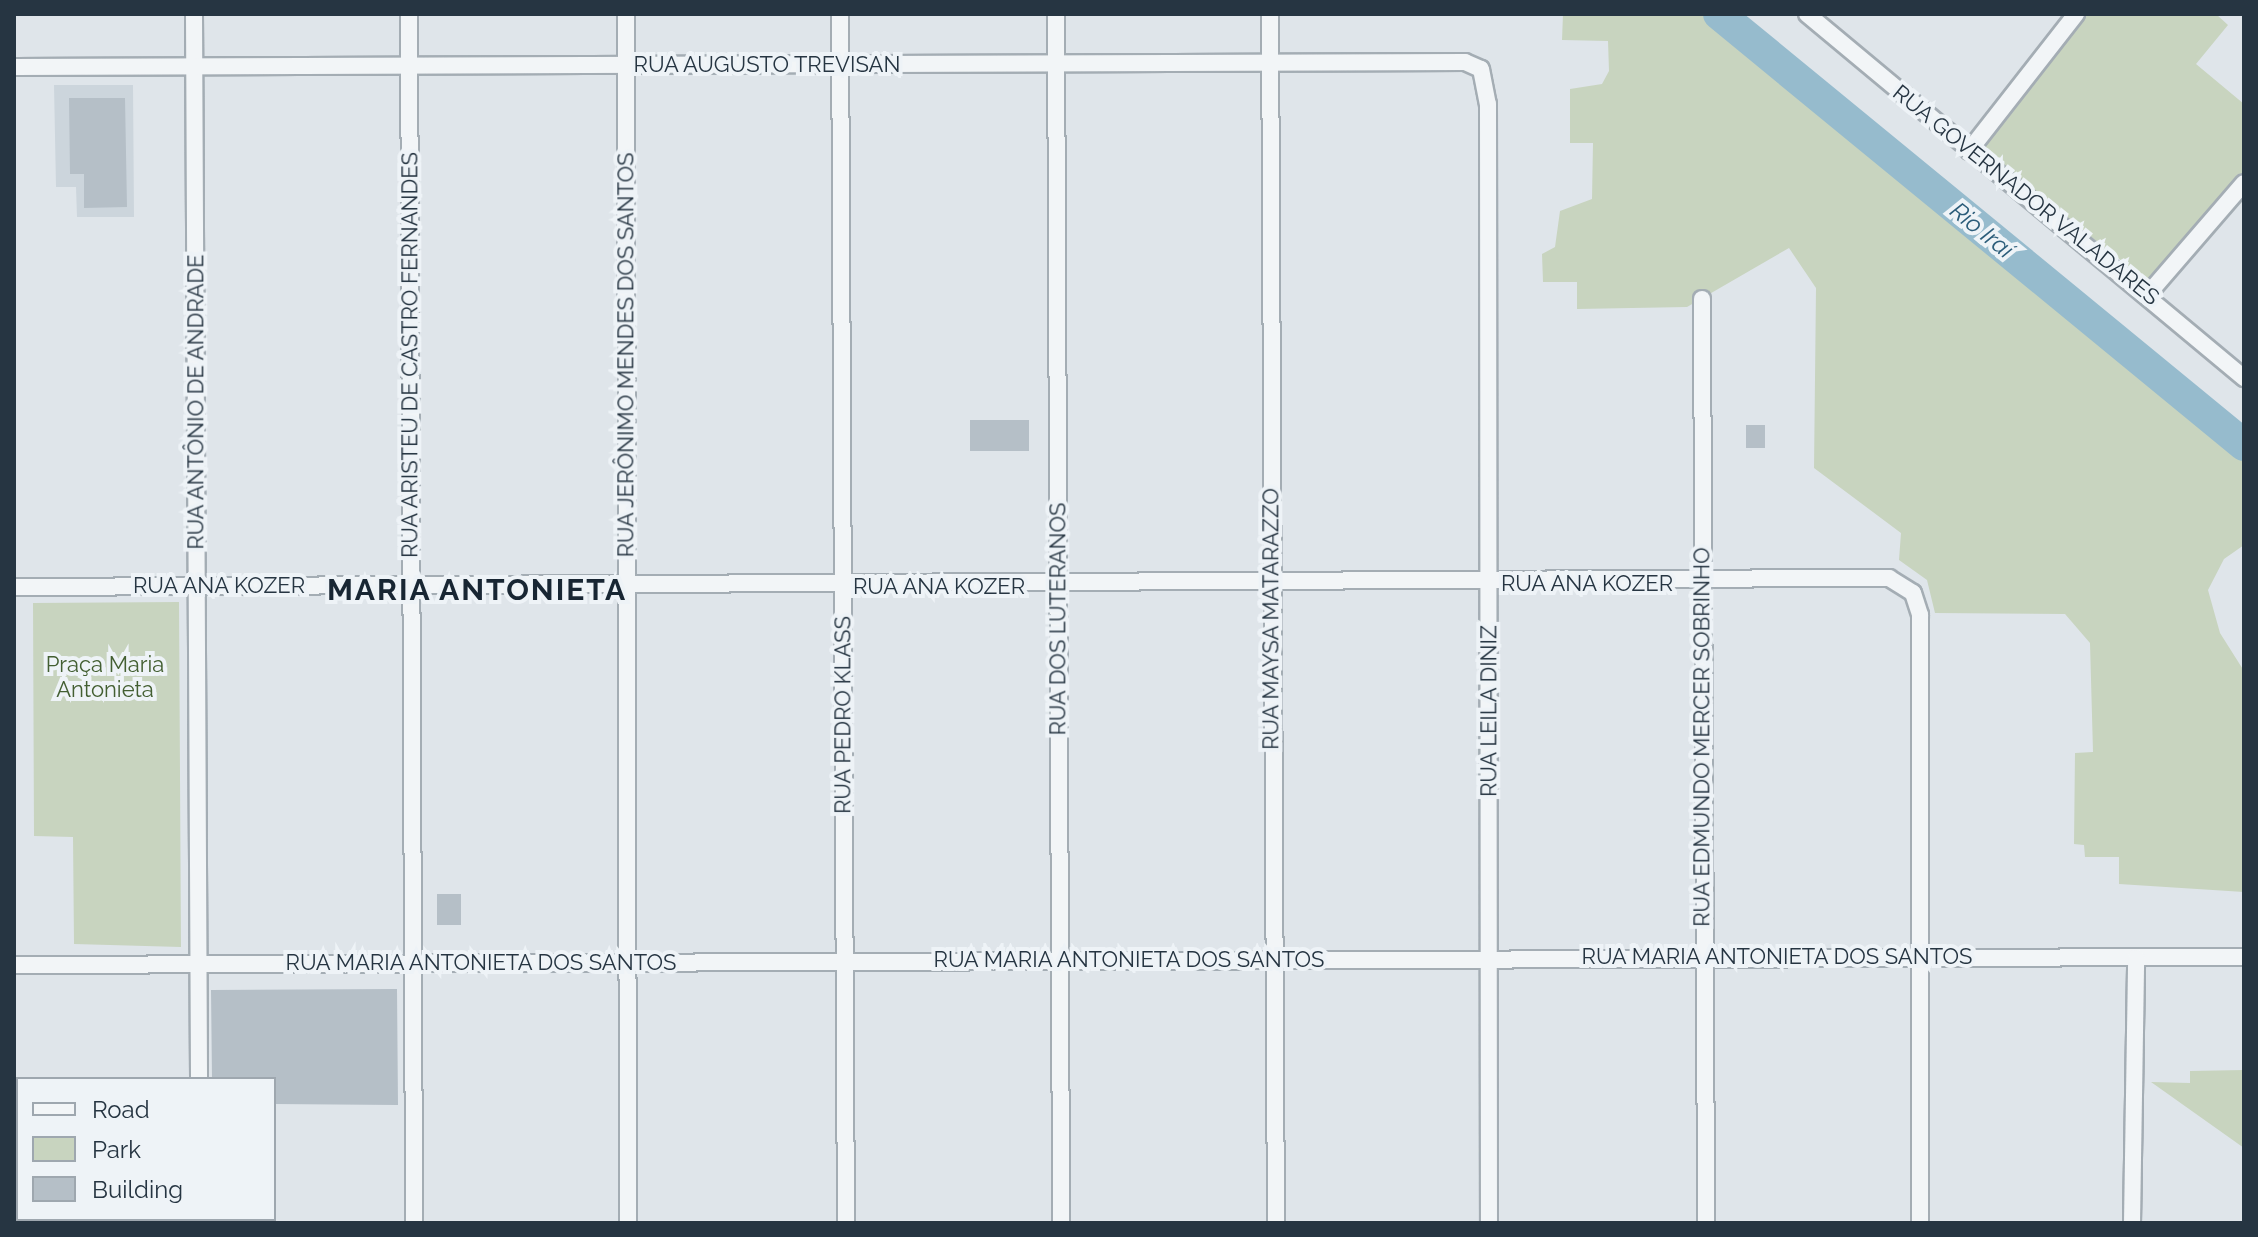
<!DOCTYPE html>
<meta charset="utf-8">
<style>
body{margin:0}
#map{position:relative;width:2258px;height:1237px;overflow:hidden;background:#dfe5ea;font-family:Raleway,sans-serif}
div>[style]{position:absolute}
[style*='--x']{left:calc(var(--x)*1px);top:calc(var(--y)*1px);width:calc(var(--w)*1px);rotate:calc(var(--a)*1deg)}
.built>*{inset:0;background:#ccd5dc}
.green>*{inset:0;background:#c8d4bf}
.river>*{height:32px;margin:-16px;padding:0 16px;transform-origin:16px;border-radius:16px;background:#96bbcd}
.building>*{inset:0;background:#b5bfc7;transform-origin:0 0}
.roads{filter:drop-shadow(2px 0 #a4adb4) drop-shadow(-2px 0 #a4adb4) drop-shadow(0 2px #a4adb4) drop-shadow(0 -2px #a4adb4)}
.minor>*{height:16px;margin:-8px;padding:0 8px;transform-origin:8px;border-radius:8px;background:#f2f5f7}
span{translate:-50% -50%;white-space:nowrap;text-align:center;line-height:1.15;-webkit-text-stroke:8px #eef3f7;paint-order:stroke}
.street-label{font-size:22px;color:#263542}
.park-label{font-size:22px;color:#435f32}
.water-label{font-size:24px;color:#2c5d7a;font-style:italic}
.district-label{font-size:30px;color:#182633;font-weight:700;letter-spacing:2px}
.frame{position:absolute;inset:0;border:16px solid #263542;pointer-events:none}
.legend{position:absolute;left:16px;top:1077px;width:260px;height:144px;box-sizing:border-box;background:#eef3f7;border:2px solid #9ea7af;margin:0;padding:10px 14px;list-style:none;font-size:24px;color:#263542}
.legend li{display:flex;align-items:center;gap:16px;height:40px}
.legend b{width:40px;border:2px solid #9ea7af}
</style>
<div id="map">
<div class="built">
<div style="clip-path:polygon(54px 85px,133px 85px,134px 217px,77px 217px,76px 187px,56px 187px)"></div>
</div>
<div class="green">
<div style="clip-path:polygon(1563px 14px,1709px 14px,2244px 462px,2244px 545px,2224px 559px,2208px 590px,2220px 633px,2244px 671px,2244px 892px,2119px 884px,2119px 857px,2085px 857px,2084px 845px,2074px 844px,2075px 753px,2093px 752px,2090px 643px,2065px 614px,1935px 613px,1927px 580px,1899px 560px,1901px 533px,1814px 468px,1816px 288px,1789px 248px,1687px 307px,1577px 309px,1577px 282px,1543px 282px,1542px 254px,1555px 247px,1560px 211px,1592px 199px,1593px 143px,1570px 143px,1570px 89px,1602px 84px,1609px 71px,1608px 41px,1562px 40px)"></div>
<div style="clip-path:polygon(2084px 14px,2216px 14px,2228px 25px,2196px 64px,2244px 104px,2244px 173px,2147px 281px,1976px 146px)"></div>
<div style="clip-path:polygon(179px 602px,181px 947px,74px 944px,73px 837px,34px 836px,33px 603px)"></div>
<div style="clip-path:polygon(2244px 1070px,2244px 1148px,2151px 1082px,2190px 1083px,2190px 1071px)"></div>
</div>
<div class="river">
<div style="--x:1719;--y:14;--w:679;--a:39.38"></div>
</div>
<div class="building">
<div style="clip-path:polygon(69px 98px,125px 98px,127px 207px,84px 208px,84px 174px,70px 174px)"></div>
<div style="left:970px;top:420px;width:59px;height:31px"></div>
<div style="left:1746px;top:425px;width:19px;height:23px"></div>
<div style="left:461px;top:894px;width:31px;height:24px;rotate:90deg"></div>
<div style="clip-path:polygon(397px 989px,398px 1105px,274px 1104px,274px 1079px,212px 1079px,211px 990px)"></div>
</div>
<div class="roads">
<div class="minor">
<div style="--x:194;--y:14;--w:1065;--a:89.73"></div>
<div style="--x:409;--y:14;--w:1209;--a:89.76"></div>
<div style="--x:626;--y:14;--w:1209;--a:89.91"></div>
<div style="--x:840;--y:14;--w:1209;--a:89.72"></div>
<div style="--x:1056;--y:14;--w:1209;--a:89.76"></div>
<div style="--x:1270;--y:14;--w:1209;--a:89.72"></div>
<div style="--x:1807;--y:14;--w:569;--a:39.79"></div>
<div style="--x:14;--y:67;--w:1451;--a:-0.2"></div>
<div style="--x:1465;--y:62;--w:17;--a:24"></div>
<div style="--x:1481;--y:69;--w:36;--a:79"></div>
<div style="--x:1488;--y:104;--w:1119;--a:89.95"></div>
<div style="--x:1969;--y:151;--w:174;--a:-52"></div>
<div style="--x:2149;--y:293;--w:145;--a:-49.2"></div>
<div style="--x:1702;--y:299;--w:924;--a:89.75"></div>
<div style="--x:14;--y:587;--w:1875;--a:-0.28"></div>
<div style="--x:1889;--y:578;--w:28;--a:32"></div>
<div style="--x:1913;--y:593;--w:23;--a:72"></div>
<div style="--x:1920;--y:615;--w:608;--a:90"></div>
<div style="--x:14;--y:965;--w:2230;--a:-0.21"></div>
<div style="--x:200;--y:1219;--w:4;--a:90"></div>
<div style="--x:2132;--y:1223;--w:265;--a:-89.1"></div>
</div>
</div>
<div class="street-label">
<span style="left:767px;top:65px">RUA AUGUSTO TREVISAN</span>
<span style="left:2026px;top:195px;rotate:39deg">RUA GOVERNADOR VALADARES</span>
<span style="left:410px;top:355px;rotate:-90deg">RUA ARISTEU DE CASTRO FERNANDES</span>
<span style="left:626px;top:355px;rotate:-90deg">RUA JERÔNIMO MENDES DOS SANTOS</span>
<span style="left:196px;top:402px;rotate:-90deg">RUA ANTÔNIO DE ANDRADE</span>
<span style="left:1587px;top:584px">RUA ANA KOZER</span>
<span style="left:219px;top:586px">RUA ANA KOZER</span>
<span style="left:939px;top:587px">RUA ANA KOZER</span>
<span style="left:1058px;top:619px;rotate:-90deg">RUA DOS LUTERANOS</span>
<span style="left:1271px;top:619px;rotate:-90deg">RUA MAYSA MATARAZZO</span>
<span style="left:1489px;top:711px;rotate:-90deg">RUA LEILA DINIZ</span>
<span style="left:843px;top:715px;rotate:-90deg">RUA PEDRO KLASS</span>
<span style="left:1702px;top:737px;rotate:-90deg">RUA EDMUNDO MERCER SOBRINHO</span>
<span style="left:1777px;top:957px">RUA MARIA ANTONIETA DOS SANTOS</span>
<span style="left:1129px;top:960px">RUA MARIA ANTONIETA DOS SANTOS</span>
<span style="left:481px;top:963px">RUA MARIA ANTONIETA DOS SANTOS</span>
</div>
<div class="park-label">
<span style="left:105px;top:677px">Praça Maria<br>Antonieta</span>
</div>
<div class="water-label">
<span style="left:1982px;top:230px;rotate:39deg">Rio Iraí</span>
</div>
<div class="district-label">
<span style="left:477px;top:590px">MARIA ANTONIETA</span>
</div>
<div class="frame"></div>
<ul class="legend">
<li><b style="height:10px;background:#f2f5f7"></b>Road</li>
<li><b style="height:22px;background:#c8d4bf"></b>Park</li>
<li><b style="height:22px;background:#b5bfc7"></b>Building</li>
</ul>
</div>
